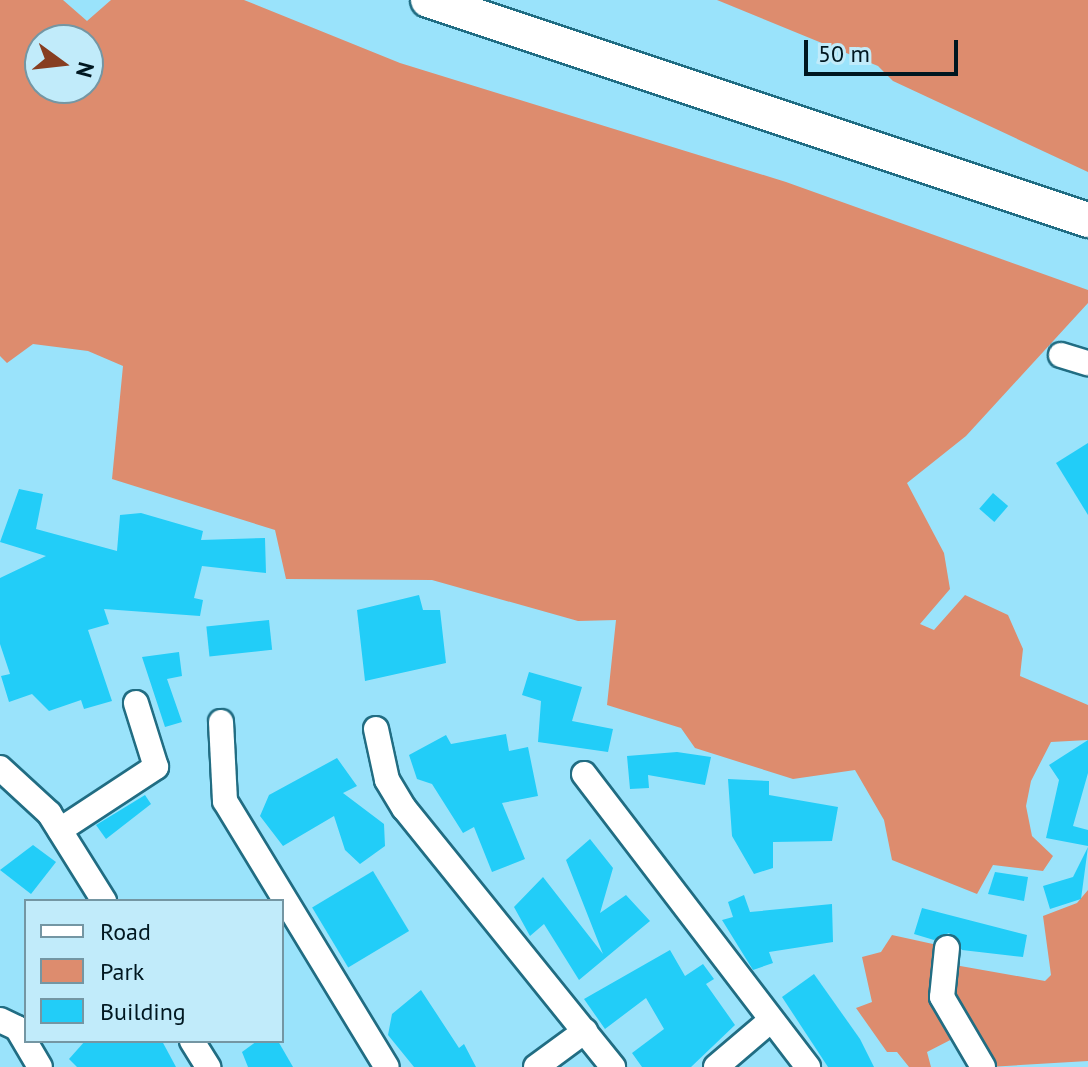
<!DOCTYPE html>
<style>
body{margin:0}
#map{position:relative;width:1088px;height:1067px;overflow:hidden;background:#9ae3fb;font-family:"PT Sans",sans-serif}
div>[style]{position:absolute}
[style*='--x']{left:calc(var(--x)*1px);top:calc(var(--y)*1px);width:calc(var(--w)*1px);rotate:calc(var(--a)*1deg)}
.green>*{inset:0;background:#dd8c6e}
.building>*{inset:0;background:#22cdf8;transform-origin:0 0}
.roads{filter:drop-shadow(2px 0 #216d83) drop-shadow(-2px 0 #216d83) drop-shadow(0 2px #216d83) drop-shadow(0 -2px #216d83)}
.street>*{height:24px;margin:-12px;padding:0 12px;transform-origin:12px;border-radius:12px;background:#fff}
.secondary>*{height:34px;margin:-17px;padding:0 17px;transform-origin:17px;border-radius:17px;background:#fff}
span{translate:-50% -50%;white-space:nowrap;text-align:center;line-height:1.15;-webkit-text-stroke:6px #c1ebfa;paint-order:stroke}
.legend{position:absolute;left:24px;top:899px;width:260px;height:144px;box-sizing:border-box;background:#c1ebfa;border:2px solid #7496a3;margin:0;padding:10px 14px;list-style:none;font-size:24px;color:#001720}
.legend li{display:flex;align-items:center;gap:16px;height:40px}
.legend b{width:40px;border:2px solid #7496a3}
.north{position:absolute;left:24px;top:24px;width:80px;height:80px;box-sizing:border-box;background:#c1ebfa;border:2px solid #7496a3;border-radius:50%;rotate:105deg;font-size:22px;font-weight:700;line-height:32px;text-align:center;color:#001720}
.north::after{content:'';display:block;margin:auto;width:28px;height:36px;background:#873e21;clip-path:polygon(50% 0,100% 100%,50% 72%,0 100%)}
.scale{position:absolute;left:804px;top:40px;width:154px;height:36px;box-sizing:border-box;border:4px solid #001720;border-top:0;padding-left:10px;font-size:24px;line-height:28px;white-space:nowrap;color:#001720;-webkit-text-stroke:6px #c1ebfa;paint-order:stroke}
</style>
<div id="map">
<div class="green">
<div style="clip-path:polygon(evenodd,0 0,63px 0,87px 21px,111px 0,244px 0,400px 63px,786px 182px,1088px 290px,1088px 303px,966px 436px,907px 483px,944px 553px,950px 589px,920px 624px,934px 630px,965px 595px,1008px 615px,1023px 649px,1020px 676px,1088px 705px,1088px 740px,1051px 742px,1031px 781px,1026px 806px,1032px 836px,1053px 856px,1043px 871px,993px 865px,977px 894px,892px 860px,884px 820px,855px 770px,793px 779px,695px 748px,681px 728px,607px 705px,616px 620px,578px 621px,432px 580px,286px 579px,275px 530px,112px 479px,123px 366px,88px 351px,33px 344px,7px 363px,0 356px,0 0,88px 40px,88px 88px,40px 88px,40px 40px,88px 40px)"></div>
<div style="clip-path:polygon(717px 0,1088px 0,1088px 172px,893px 81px,878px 66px)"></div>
<div style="clip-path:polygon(1088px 890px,1088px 1061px,989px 1067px,947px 978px,949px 964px,1045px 981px,1051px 975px,1043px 916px,1077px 903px)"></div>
<div style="clip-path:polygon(892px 935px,942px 946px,960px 1035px,927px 1052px,931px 1067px,909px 1067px,897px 1052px,887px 1052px,856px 1008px,872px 1002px,862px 957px,881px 952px)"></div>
</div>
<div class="building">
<div style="clip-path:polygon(1088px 443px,1088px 515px,1056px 463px)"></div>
<div style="clip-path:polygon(19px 489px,43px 494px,36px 529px,117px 551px,120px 515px,141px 513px,203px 531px,201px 540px,265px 538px,266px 573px,202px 566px,194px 598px,203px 600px,200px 616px,104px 609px,109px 624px,88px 630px,112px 701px,84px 709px,81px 700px,49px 711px,32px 694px,9px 702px,1px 676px,10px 674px,0 644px,0 578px,46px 556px,0 542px)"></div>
<div style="left:993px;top:493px;width:20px;height:21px;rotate:41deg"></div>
<div style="clip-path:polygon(419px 595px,423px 610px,440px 610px,446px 663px,365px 681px,357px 610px)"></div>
<div style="left:269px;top:620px;width:30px;height:63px;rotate:84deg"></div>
<div style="clip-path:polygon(179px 652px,182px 676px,167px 679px,182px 722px,165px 727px,142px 657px)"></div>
<div style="clip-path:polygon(529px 672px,582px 687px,572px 721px,613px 729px,608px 752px,538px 742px,541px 701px,522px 695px)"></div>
<div style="clip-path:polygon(506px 734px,509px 751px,528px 747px,538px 796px,502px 803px,525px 859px,492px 872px,474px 827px,463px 833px,432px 784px,417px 779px,409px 755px,446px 735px,451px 744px)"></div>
<div style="clip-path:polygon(1088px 740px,1088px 773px,1073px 826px,1088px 830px,1088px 846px,1046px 838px,1059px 780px,1049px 765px)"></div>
<div style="clip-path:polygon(677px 752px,711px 757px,705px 785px,648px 775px,649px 788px,630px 789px,627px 756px)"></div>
<div style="clip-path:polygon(337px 758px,357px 786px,343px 793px,384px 824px,385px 846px,360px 864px,345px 850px,334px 816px,283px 846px,260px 816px,269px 795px)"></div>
<div style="clip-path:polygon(728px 779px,769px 781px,769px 795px,838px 807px,832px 841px,773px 842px,773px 868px,754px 874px,732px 836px)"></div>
<div style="clip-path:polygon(145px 795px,151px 804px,106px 839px,96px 825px)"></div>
<div style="clip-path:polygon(590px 839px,613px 868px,600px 913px,626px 895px,650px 921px,579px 980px,544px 924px,530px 936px,514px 907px,543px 877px,603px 954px,566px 860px)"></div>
<div style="clip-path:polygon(33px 845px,56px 862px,31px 894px,0 870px)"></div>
<div style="clip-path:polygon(1088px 847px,1081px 899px,1050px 909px,1043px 886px,1073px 877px)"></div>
<div style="left:373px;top:871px;width:70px;height:71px;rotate:59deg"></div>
<div style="clip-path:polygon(995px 872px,1028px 877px,1024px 901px,988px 894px)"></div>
<div style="clip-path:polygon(744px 895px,750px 912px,832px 904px,833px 942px,769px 952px,773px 963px,753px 970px,722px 920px,733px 917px,728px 902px)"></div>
<div style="clip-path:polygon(922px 908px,1027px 935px,1023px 957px,962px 950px,949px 933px,934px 940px,914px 934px)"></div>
<div style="clip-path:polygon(670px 950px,685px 976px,703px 964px,714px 979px,706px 984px,735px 1025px,691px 1067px,642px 1067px,632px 1053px,664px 1029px,646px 998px,605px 1029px,584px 999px)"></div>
<div style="clip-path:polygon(814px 974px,860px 1039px,874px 1067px,828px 1067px,782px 997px)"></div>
<div style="clip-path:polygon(421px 990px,459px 1048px,464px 1044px,476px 1067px,414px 1067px,388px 1035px,392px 1014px)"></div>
<div style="clip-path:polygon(85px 1041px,162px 1041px,176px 1067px,77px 1067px,69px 1059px)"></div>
<div style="clip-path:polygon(257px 1041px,278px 1041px,293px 1067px,248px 1067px,242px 1052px)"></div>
</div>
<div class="roads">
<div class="street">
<div style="--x:1061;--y:355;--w:28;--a:17"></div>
<div style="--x:221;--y:722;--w:79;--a:87.1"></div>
<div style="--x:225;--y:801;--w:311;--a:58.7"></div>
<div style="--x:376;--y:729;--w:52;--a:77.8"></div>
<div style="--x:387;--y:780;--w:33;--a:59"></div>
<div style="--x:404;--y:808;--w:333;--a:51.1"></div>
<div style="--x:0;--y:768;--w:67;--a:42.6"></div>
<div style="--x:49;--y:813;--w:104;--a:58"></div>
<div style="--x:584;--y:774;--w:369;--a:52.6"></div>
<div style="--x:60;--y:830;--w:115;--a:-33.3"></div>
<div style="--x:156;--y:767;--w:67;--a:-107.4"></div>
<div style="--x:947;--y:948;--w:49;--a:95.8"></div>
<div style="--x:942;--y:997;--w:81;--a:59.6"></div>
<div style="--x:0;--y:1020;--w:19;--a:25"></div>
<div style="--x:17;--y:1028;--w:45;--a:59.5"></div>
<div style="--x:192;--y:1041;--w:31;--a:58"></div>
<div style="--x:536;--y:1067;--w:61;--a:-36.3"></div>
<div style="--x:716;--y:1067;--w:71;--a:-40.4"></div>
</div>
<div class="secondary">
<div style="--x:428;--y:0;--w:696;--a:18.43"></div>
</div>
</div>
<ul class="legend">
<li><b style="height:10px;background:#fff"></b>Road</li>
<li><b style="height:22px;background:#dd8c6e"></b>Park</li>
<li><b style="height:22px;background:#22cdf8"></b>Building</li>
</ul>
<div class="north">N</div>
<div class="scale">50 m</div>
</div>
